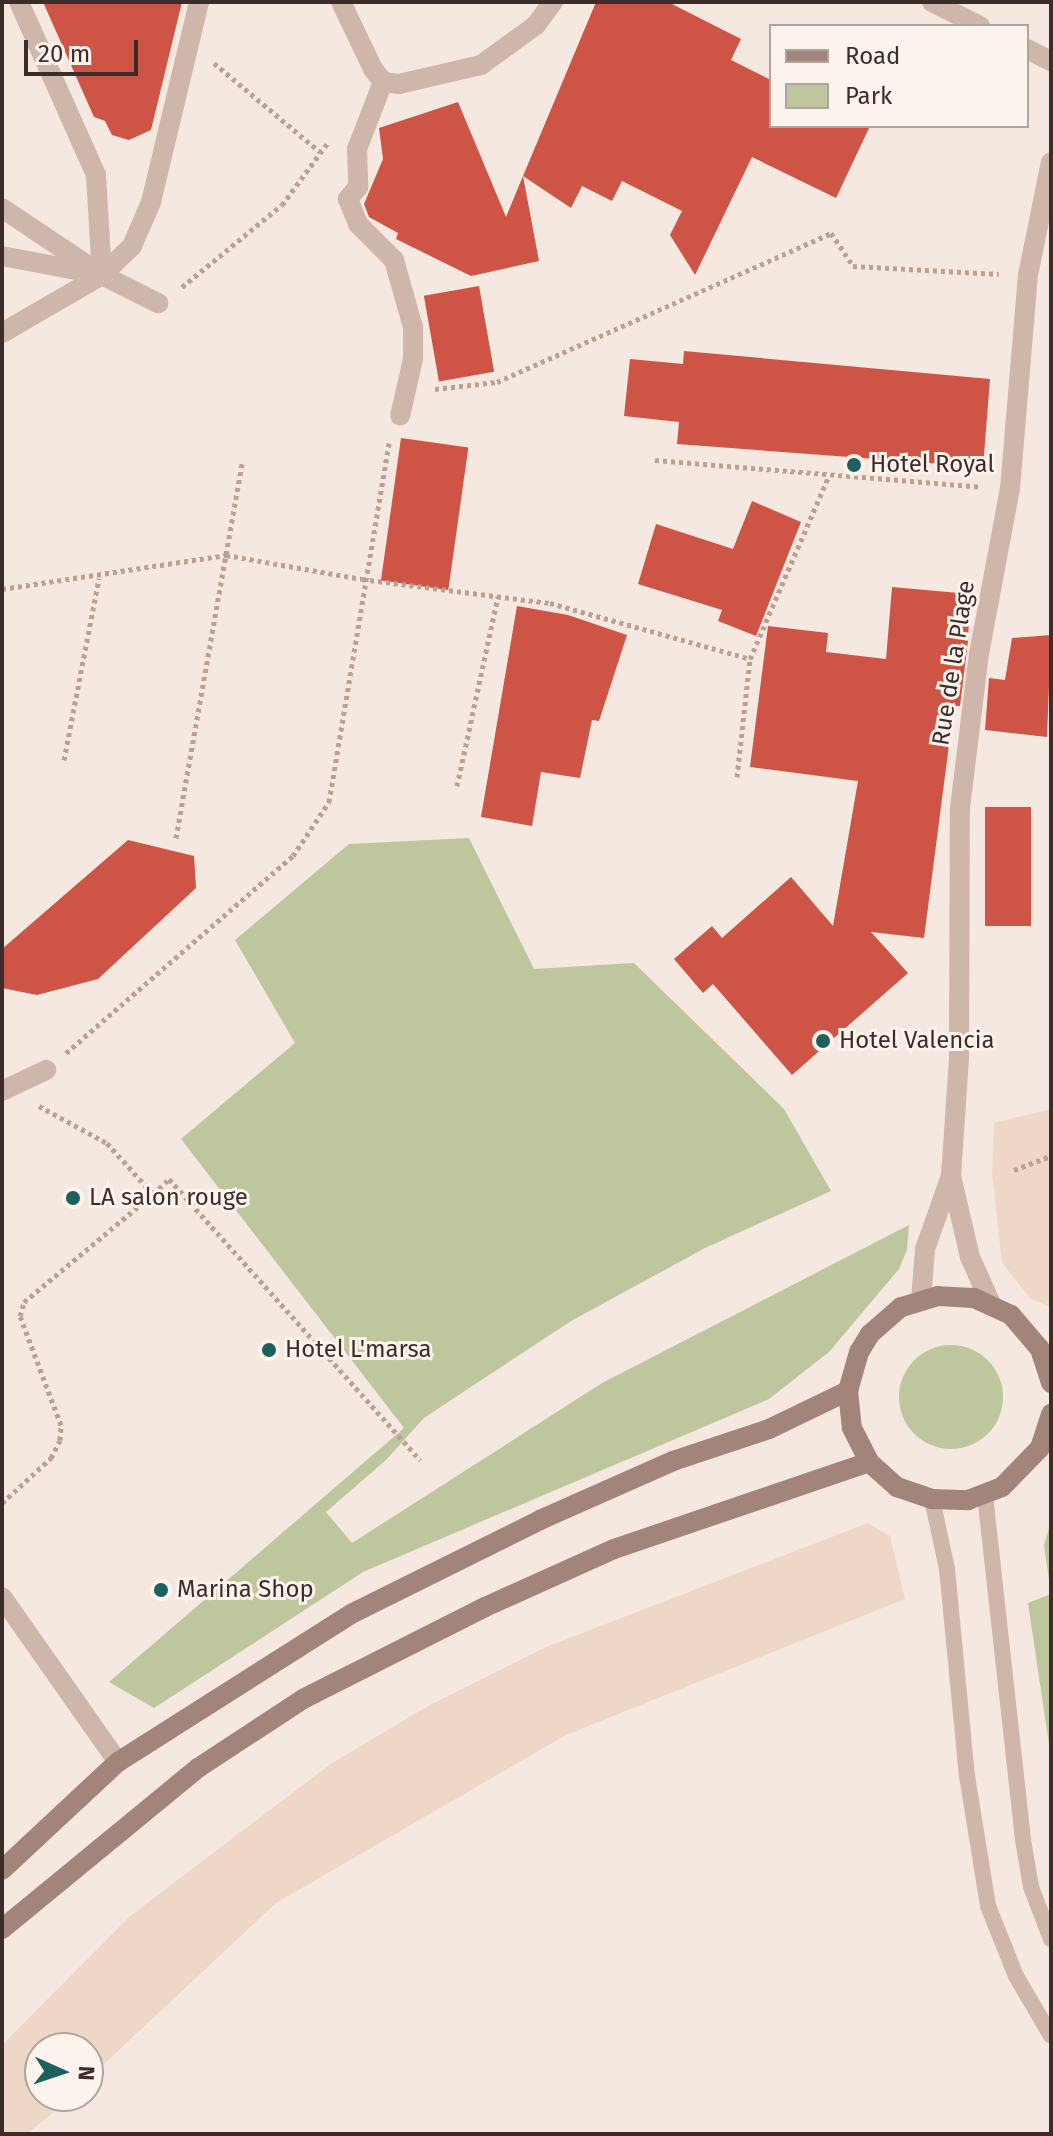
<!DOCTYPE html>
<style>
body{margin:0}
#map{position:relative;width:1053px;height:2136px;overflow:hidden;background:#f5e8e0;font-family:"Fira Sans",sans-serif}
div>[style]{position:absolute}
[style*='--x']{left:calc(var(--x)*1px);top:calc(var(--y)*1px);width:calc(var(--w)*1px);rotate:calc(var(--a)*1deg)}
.green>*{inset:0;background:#bec69e}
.round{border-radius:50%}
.plaza>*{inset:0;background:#eed7c6}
.building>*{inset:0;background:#ce5445;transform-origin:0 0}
.path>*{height:5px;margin-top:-2.5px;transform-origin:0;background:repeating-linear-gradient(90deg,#bba094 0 4px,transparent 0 8px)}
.lane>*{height:16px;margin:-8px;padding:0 8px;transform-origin:8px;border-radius:8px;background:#cfb6aa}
.street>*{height:20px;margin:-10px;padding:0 10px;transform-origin:10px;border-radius:10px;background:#cfb6aa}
.secondary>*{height:20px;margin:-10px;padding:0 10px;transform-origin:10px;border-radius:10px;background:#a3847b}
.dots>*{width:22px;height:22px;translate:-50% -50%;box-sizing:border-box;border:4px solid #fcf3ed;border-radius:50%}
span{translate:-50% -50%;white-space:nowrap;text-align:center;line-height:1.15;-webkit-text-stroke:6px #fcf3ed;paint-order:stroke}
.poi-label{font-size:24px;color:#3c2d2a}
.left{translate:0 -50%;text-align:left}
.street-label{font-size:24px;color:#3c2d2a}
.frame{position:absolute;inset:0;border:4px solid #3c2d2a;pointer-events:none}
.legend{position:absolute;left:769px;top:24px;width:260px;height:104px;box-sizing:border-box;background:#fcf3ed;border:2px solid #afa49f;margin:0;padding:10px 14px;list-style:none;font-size:24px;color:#3c2d2a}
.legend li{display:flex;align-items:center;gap:16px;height:40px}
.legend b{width:40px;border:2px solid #afa49f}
.north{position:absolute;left:24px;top:2032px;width:80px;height:80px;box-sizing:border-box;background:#fcf3ed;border:2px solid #afa49f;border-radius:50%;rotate:93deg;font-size:22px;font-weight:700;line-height:32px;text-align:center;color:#3c2d2a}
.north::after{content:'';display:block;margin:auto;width:28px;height:36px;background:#1c615d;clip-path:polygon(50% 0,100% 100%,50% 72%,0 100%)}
.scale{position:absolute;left:24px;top:40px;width:114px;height:36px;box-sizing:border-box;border:4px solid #3c2d2a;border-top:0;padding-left:10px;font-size:24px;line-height:28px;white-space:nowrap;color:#3c2d2a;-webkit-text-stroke:6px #fcf3ed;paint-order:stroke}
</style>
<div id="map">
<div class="green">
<div style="clip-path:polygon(469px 838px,534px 969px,634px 963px,784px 1109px,831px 1191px,705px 1248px,571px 1321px,424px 1418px,386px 1460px,326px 1512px,352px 1543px,602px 1383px,909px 1225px,907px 1250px,899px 1269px,829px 1352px,769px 1399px,363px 1572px,154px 1708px,109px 1682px,404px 1428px,181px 1139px,295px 1043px,235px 940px,349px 844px)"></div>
<div class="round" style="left:899px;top:1345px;width:104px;height:104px"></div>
<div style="clip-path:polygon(1051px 1521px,1051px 1758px,1028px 1603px,1051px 1594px,1044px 1545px)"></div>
</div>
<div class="plaza">
<div style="clip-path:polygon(1051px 1109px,1051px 1307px,1031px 1299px,1002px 1263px,992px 1173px,994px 1123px)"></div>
<div style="clip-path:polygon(868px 1523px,890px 1536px,905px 1599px,566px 1735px,276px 1903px,88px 2079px,88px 2048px,40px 2048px,40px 2096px,73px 2096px,27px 2134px,2px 2134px,2px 2045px,130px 1916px,332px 1763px,430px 1705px,546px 1647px)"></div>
</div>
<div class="building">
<div style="clip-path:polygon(43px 2px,182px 2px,151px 130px,129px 140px,112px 135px,105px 121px,94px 117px)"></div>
<div style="clip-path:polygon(596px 2px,668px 2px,741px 39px,731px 60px,771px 80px,771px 126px,870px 126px,836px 198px,752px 157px,695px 275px,670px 235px,682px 211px,622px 181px,612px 201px,582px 186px,571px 208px,523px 176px)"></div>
<div style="clip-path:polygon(458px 102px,506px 217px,523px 176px,539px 261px,471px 276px,396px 239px,398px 233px,369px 217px,364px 204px,383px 159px,379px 128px)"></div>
<div style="left:479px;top:286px;width:87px;height:56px;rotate:80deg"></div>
<div style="clip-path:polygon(684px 351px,990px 379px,983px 467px,677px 444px,679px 422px,624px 416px,630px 359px,683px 364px)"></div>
<div style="left:401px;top:438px;width:68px;height:144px;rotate:8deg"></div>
<div style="clip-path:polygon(752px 501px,801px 522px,756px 636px,718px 621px,722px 610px,638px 584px,656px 524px,733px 549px)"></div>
<div style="clip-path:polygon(892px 587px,970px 594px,968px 641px,960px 706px,954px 706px,924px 938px,871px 932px,908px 973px,792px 1075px,713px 984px,703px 993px,674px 959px,712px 926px,722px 938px,791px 877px,833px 926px,858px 781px,750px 767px,768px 626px,828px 633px,826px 652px,886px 659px)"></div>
<div style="clip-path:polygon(517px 606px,568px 615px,627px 635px,599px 721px,592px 720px,580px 778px,541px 772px,532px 826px,481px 817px)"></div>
<div style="clip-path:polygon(1051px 635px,1047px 737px,985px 730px,989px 678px,1005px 680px,1012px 638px)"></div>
<div style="left:1031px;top:807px;width:119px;height:46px;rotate:90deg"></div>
<div style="clip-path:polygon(128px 840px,194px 856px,196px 888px,98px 979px,37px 995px,2px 988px,2px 949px)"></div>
</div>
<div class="path">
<div style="--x:214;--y:63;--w:138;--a:40"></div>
<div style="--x:182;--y:287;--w:129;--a:-39.4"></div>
<div style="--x:282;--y:205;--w:76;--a:-53.6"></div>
<div style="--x:435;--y:389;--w:62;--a:-6.4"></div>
<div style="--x:497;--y:382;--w:366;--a:-24"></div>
<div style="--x:831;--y:233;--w:40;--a:56"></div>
<div style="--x:853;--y:266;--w:146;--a:3.1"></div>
<div style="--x:655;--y:460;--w:327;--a:4.7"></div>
<div style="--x:2;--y:589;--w:227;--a:-8.6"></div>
<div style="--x:226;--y:555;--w:138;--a:10"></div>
<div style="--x:362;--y:579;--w:190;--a:7.3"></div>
<div style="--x:550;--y:603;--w:208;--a:15.6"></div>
<div style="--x:64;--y:760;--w:185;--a:-79.1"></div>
<div style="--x:737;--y:777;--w:119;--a:-83.7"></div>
<div style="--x:750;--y:659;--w:197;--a:-66.7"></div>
<div style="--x:457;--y:786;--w:194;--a:-77.8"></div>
<div style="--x:176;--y:838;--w:381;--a:-80"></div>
<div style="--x:66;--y:1053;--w:301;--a:-41"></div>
<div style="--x:293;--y:856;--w:65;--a:-56.3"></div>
<div style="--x:329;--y:802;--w:365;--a:-80.5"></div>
<div style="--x:39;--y:1106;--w:77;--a:28.6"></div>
<div style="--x:107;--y:1143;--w:69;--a:48"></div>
<div style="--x:153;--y:1194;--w:22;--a:-43"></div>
<div style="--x:169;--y:1179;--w:377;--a:48.2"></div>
<div style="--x:1014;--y:1170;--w:40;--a:-21"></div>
<div style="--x:2;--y:1503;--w:67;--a:-42.6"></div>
<div style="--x:51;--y:1458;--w:20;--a:-63"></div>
<div style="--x:60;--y:1440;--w:15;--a:-86"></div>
<div style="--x:61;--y:1425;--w:116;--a:-110.6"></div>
<div style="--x:20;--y:1316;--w:15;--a:-74"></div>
<div style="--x:24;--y:1302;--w:168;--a:-39.9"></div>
</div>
<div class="lane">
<div style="--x:985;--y:1495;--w:347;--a:83.7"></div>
<div style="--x:1023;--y:1840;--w:48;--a:80.3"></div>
<div style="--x:1031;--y:1887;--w:56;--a:69"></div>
<div style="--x:932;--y:1499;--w:72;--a:77.9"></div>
<div style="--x:947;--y:1569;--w:208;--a:84.5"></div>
<div style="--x:967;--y:1776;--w:132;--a:80.8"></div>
<div style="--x:988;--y:1906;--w:75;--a:68.2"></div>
<div style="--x:1016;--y:1976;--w:69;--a:59.7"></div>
</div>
<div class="street">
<div style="--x:19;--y:2;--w:189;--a:66"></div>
<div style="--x:96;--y:175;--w:100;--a:86.6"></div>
<div style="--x:341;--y:2;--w:74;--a:64.5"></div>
<div style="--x:373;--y:69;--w:16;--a:52"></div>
<div style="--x:383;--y:82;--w:16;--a:7"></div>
<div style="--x:399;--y:84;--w:84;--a:-13"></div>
<div style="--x:481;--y:65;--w:68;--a:-36"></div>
<div style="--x:536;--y:25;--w:29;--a:-54"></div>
<div style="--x:932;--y:2;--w:54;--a:26.6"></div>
<div style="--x:1027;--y:49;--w:27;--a:27"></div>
<div style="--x:383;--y:82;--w:72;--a:111.2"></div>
<div style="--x:357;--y:149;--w:38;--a:88"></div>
<div style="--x:358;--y:187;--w:16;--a:130"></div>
<div style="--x:348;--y:199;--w:27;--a:68"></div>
<div style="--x:358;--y:224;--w:51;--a:45"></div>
<div style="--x:394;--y:260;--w:70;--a:74.2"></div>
<div style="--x:413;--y:327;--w:32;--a:90"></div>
<div style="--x:413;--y:359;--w:58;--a:102.8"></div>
<div style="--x:2;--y:208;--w:120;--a:33.8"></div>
<div style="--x:102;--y:275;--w:63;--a:26.6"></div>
<div style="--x:2;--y:256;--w:91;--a:10.8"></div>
<div style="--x:2;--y:333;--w:116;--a:-30.1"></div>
<div style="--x:102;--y:275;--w:42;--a:-44"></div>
<div style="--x:132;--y:246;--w:48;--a:-66.6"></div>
<div style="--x:151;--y:202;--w:206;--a:-76.5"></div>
<div style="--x:2;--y:1091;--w:49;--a:-25.5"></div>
<div style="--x:951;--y:1176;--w:83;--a:76.8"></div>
<div style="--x:970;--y:1257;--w:51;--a:65.9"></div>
<div style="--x:921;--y:1299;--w:50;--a:-85.4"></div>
<div style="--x:925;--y:1249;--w:77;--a:-70.4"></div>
<div style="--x:951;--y:1176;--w:118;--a:-86.1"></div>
<div style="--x:959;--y:1058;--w:250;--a:-89.8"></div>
<div style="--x:960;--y:808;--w:155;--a:-83"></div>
<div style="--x:979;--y:654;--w:168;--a:-79.4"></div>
<div style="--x:1010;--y:489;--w:215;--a:-85.2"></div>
<div style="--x:1028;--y:275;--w:115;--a:-78.5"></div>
<div style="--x:2;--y:1597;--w:202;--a:54.9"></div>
</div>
<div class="secondary">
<div style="--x:1051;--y:1383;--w:36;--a:-108"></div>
<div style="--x:1040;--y:1349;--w:45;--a:-130.5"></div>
<div style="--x:1011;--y:1315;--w:41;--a:-155.3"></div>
<div style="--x:974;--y:1298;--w:36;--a:-177"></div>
<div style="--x:938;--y:1296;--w:39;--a:163"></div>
<div style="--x:901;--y:1307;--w:41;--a:138.9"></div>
<div style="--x:870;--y:1334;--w:21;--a:121"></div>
<div style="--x:859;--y:1352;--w:41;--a:105.8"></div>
<div style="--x:848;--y:1391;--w:37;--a:84"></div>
<div style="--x:852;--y:1428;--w:38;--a:63"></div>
<div style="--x:869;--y:1462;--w:38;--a:42"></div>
<div style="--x:897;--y:1487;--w:37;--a:19"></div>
<div style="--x:932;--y:1499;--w:36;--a:2"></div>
<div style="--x:968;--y:1500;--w:36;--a:-21"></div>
<div style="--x:1002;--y:1487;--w:54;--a:-45.7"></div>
<div style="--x:1040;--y:1448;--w:36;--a:-72"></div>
<div style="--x:2;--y:1870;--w:158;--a:-43"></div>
<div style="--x:118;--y:1762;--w:278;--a:-32.4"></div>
<div style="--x:353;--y:1613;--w:209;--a:-26.4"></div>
<div style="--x:540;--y:1520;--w:145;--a:-23.9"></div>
<div style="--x:673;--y:1461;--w:101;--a:-18.4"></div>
<div style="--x:769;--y:1429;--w:88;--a:-25.7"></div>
<div style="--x:2;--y:1929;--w:254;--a:-39.4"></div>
<div style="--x:198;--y:1768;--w:126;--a:-33.3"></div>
<div style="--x:303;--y:1699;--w:204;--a:-26.8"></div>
<div style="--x:485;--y:1607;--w:141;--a:-24.2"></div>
<div style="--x:614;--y:1549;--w:269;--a:-18.8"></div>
</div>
<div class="dots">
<div style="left:854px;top:465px;background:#1c615d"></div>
<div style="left:823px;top:1041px;background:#1c615d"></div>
<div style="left:73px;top:1198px;background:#1c615d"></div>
<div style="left:269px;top:1350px;background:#1c615d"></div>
<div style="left:161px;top:1590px;background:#1c615d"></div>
</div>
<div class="poi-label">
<span class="left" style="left:870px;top:465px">Hotel Royal</span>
<span class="left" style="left:839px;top:1041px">Hotel Valencia</span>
<span class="left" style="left:89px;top:1198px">LA salon rouge</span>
<span class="left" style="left:285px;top:1350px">Hotel L'marsa</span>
<span class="left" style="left:177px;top:1590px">Marina Shop</span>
</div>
<div class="street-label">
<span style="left:954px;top:663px;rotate:-81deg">Rue de la Plage</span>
</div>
<div class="frame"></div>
<ul class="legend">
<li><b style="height:10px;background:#a3847b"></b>Road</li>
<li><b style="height:22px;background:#bec69e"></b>Park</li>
</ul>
<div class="north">N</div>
<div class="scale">20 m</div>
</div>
